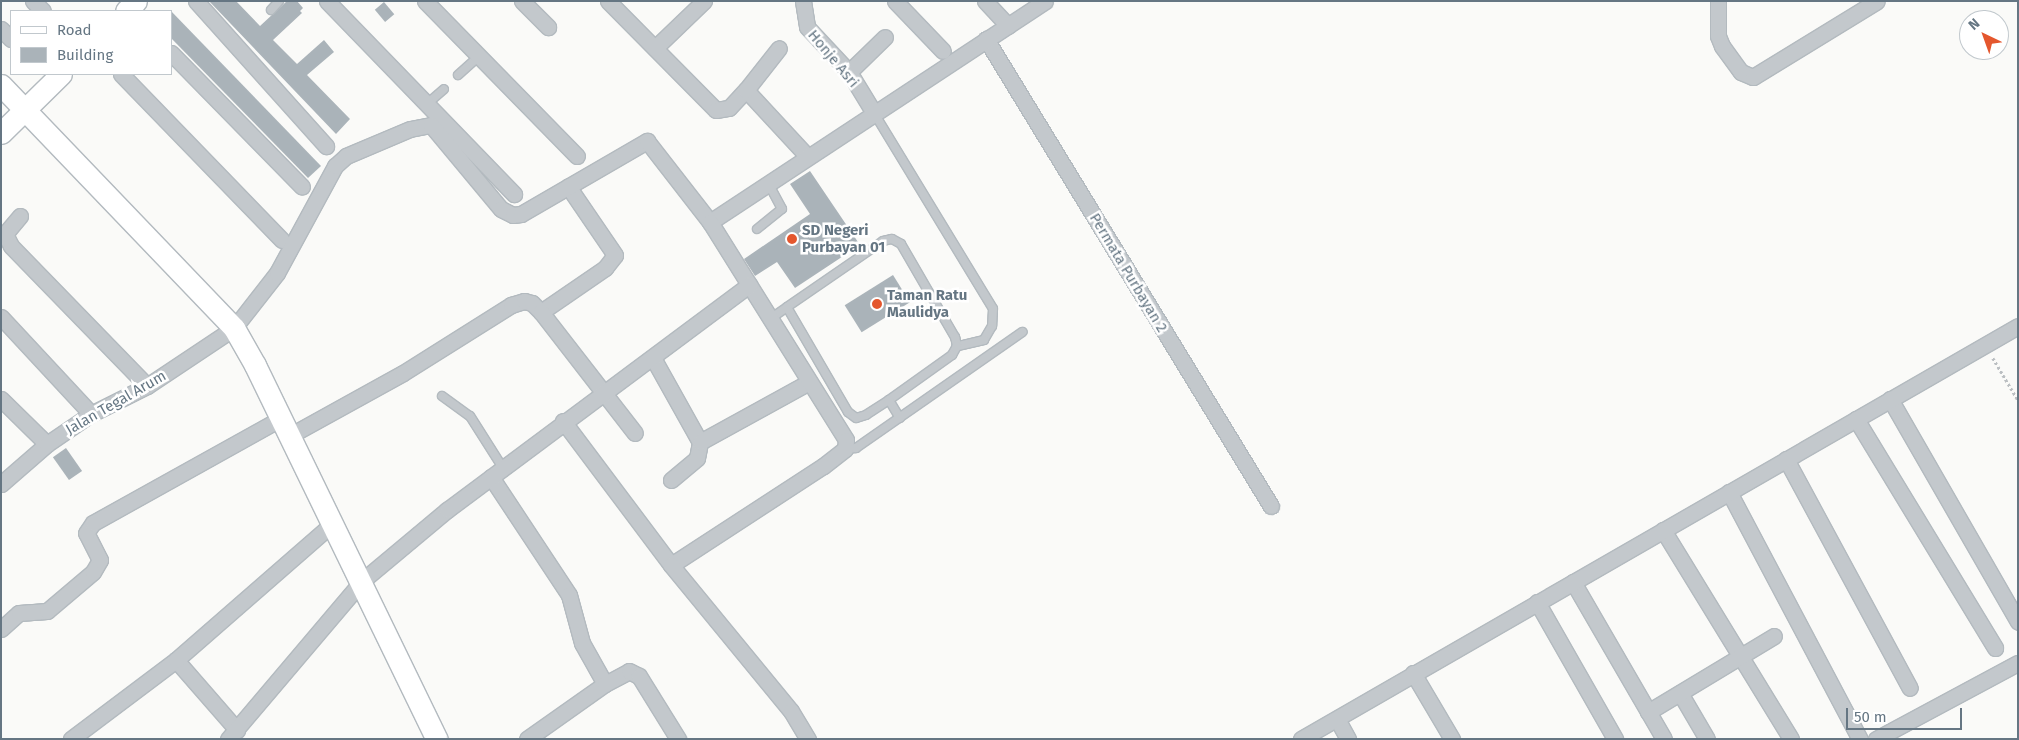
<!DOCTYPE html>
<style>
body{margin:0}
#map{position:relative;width:2019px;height:740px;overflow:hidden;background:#fafaf8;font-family:"Fira Sans",sans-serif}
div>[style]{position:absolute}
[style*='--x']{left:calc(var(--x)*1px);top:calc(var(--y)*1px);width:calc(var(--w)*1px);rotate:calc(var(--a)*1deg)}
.building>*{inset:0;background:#aab3b9;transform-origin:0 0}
.path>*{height:2.5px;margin-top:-1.25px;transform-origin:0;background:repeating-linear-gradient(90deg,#bbbfc2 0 2.5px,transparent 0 5px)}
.roads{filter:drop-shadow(1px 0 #b3babf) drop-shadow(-1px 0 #b3babf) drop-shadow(0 1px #b3babf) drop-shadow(0 -1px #b3babf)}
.lane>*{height:8px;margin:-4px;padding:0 4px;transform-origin:4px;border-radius:4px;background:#c3c8cc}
.street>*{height:15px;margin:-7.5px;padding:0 7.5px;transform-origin:7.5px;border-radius:7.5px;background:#c3c8cc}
.secondary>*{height:21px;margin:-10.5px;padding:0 10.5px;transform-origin:10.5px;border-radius:10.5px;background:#fff}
.dots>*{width:14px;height:14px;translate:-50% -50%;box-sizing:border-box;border:2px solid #fff;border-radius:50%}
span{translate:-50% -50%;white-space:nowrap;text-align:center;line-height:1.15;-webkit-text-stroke:5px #fff;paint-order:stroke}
.street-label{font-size:15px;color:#657683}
.poi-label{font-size:15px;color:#657683;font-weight:700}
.left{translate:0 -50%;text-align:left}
.frame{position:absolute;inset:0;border:2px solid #657683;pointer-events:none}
.legend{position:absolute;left:10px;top:10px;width:162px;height:65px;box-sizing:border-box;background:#fff;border:1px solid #c1c8cd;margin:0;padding:6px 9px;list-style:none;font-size:15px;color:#657683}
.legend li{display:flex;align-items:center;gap:10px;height:25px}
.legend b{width:25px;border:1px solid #c1c8cd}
.north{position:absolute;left:1959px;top:10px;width:50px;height:50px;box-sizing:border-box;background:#fff;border:1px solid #c1c8cd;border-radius:50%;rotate:318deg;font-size:14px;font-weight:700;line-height:20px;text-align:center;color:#657683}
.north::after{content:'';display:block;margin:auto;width:18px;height:22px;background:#e4572e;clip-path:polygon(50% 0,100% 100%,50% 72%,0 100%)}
.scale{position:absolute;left:1846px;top:708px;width:116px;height:22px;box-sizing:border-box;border:2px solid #657683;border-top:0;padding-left:6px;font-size:15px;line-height:18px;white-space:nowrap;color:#657683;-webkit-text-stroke:4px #fff;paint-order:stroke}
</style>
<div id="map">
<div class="building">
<div style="clip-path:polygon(209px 1px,236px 1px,260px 26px,287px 1px,297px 1px,303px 8px,300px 11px,302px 13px,273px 40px,297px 64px,324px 40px,334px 52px,307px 75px,350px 119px,336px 134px)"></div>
<div style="left:384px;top:2px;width:16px;height:12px;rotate:50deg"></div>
<div style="clip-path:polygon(171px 11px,321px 166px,308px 178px,171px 38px)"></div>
<div style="clip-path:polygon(810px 171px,860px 245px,795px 288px,777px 262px,755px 276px,744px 259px,810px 214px,790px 184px)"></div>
<div style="left:893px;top:275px;width:32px;height:57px;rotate:58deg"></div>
<div style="left:66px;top:448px;width:28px;height:16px;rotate:55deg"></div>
</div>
<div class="path">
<div style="--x:1993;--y:358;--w:49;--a:59.2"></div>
</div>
<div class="roads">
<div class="lane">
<div style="--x:271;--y:10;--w:12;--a:-48"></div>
<div style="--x:458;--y:75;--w:27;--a:-42"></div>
<div style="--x:428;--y:103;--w:21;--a:-41"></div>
<div style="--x:874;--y:113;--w:229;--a:58.7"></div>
<div style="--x:993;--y:309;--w:17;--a:93"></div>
<div style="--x:992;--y:326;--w:16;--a:120"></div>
<div style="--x:984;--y:340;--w:28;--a:167"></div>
<div style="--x:757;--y:229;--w:32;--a:-39"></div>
<div style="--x:782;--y:209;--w:30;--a:-118"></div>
<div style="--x:770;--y:319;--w:21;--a:-35"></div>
<div style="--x:787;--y:307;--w:116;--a:-34.5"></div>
<div style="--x:883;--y:241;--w:9;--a:-13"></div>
<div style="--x:892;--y:239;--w:10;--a:29"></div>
<div style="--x:901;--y:244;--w:108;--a:59.9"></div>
<div style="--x:955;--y:337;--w:9;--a:77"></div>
<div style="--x:957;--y:346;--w:10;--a:119"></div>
<div style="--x:952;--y:355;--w:77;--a:144.5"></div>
<div style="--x:889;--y:400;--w:27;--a:147"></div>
<div style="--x:866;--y:415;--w:10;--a:163"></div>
<div style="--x:856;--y:418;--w:10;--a:-143"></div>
<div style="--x:848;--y:412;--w:121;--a:-120.2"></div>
<div style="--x:442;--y:396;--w:34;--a:36"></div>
<div style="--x:470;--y:416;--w:62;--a:57.6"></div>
<div style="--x:889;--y:400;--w:21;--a:59"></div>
<div style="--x:845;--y:449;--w:11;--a:-5"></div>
<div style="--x:856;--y:448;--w:203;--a:-34.9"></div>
</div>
<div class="street">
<div style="--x:33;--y:1;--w:14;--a:45"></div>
<div style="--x:196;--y:1;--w:195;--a:48.1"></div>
<div style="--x:327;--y:1;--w:269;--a:45.9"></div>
<div style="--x:425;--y:1;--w:217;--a:45.6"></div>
<div style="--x:522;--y:1;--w:37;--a:45"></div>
<div style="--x:608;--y:1;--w:153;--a:45.3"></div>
<div style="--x:716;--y:110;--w:13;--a:-9"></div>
<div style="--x:729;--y:108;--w:25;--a:-47"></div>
<div style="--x:746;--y:90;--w:91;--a:47.2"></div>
<div style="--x:803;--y:1;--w:26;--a:81"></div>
<div style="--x:807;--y:27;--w:62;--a:47"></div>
<div style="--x:849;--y:72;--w:48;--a:58.6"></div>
<div style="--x:895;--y:1;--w:69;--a:46.2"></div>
<div style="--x:985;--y:1;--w:34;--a:47"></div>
<div style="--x:1718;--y:1;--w:35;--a:90"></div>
<div style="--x:1718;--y:36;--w:11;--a:68"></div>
<div style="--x:1722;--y:46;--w:32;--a:54"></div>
<div style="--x:1741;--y:72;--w:13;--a:23"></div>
<div style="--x:1753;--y:77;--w:145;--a:-31.5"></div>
<div style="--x:1;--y:29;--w:14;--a:45"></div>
<div style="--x:986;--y:39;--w:547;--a:58.61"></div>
<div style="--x:655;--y:48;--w:68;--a:-43.8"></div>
<div style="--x:171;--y:53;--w:187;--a:45.6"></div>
<div style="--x:849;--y:72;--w:50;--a:-44.2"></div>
<div style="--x:121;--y:74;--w:231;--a:45.9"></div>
<div style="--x:746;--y:90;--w:53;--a:-51.8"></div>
<div style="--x:20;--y:216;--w:23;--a:130"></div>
<div style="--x:5;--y:234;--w:13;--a:63"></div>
<div style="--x:11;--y:246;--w:195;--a:45.8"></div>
<div style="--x:710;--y:222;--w:401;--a:-33.4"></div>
<div style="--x:541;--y:312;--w:78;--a:-34.5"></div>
<div style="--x:605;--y:268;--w:16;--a:-52"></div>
<div style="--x:615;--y:255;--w:83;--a:-124.3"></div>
<div style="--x:1;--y:317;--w:132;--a:47.1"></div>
<div style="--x:653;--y:358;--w:96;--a:60.8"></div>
<div style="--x:1;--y:399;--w:64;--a:44.4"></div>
<div style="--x:1890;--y:399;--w:257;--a:60.1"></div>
<div style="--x:1856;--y:419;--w:268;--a:58.7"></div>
<div style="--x:563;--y:421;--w:180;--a:53.1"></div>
<div style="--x:289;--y:436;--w:130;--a:-28.9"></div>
<div style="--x:403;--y:373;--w:128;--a:-32.2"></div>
<div style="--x:511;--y:305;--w:14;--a:-17"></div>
<div style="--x:524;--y:301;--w:8;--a:14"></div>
<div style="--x:532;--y:303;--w:13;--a:45"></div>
<div style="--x:541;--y:312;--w:153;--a:52.2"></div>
<div style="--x:1786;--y:459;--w:260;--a:61.6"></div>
<div style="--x:491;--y:477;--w:141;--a:56.5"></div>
<div style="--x:569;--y:595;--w:50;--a:74.8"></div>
<div style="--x:582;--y:643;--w:47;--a:60.7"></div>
<div style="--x:671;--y:480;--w:34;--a:-40"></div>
<div style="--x:697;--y:458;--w:16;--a:-79"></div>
<div style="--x:700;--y:442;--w:124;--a:-28.8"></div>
<div style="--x:1;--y:484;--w:61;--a:-41"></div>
<div style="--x:47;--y:444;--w:53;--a:-34.3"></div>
<div style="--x:91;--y:414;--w:63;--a:-26.6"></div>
<div style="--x:147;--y:386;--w:105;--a:-33.7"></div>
<div style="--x:234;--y:328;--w:70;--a:-52"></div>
<div style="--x:277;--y:273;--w:122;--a:-61.5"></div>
<div style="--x:335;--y:166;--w:15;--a:-42"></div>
<div style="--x:346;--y:156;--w:69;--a:-22.9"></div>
<div style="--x:410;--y:129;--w:21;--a:-11"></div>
<div style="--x:431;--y:125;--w:109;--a:50.2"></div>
<div style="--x:501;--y:209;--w:13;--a:27"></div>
<div style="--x:513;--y:215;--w:8;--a:-7"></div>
<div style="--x:521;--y:214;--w:146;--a:-30.1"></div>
<div style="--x:647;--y:141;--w:103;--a:52.1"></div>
<div style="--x:710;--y:222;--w:257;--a:58"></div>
<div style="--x:846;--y:440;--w:9;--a:96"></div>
<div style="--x:845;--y:449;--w:28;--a:142"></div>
<div style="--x:823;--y:466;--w:181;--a:146.9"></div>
<div style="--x:671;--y:565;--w:189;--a:50.6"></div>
<div style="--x:791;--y:711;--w:33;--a:59"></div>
<div style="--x:1729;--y:492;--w:280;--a:62.1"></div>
<div style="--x:1663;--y:530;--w:245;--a:58.5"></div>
<div style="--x:1573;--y:582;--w:181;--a:59.9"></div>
<div style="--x:1537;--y:602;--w:158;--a:60.3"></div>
<div style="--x:1;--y:629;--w:24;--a:-42"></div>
<div style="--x:19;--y:613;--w:28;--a:-4"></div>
<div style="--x:47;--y:611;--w:60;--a:-40.3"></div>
<div style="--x:93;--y:572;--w:14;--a:-60"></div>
<div style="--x:100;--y:560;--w:30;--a:-117"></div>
<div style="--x:86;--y:533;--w:12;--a:-55"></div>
<div style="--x:93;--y:523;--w:214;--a:-29.1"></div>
<div style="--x:176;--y:660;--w:93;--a:48.9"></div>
<div style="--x:1413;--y:673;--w:77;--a:59.4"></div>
<div style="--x:1680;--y:693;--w:53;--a:59.6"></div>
<div style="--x:1648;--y:712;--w:147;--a:-31.1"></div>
<div style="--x:1337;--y:719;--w:23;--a:61"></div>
<div style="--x:71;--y:739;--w:131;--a:-37"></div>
<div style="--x:176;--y:660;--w:206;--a:-41.1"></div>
<div style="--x:228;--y:739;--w:207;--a:-49.7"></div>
<div style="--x:362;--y:581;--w:111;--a:-39.9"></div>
<div style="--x:447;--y:510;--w:377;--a:-36.7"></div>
<div style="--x:527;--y:739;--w:95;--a:-35.2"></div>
<div style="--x:605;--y:684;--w:27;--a:-28"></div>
<div style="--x:629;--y:671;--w:11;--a:27"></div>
<div style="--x:639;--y:676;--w:74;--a:58.2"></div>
<div style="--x:1301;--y:739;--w:827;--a:-29.94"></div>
<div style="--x:1876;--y:739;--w:161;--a:-28.2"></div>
</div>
<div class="secondary">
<div style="--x:126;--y:11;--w:14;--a:-45"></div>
<div style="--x:1;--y:85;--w:337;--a:46.2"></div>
<div style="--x:234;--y:328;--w:43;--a:60.4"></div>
<div style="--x:255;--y:365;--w:416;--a:64.1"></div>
<div style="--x:1;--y:133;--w:84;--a:-44.5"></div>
</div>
</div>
<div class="dots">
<div style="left:792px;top:239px;background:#e4572e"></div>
<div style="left:877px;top:304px;background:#e4572e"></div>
</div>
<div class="street-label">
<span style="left:833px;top:59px;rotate:50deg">Honje Asri</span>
<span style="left:1128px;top:273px;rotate:59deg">Permata Purbayan 2</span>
<span style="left:116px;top:403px;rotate:-30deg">Jalan Tegal Arum</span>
</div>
<div class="poi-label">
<span class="left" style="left:802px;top:239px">SD Negeri<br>Purbayan 01</span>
<span class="left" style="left:887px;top:304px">Taman Ratu<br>Maulidya</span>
</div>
<div class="frame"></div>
<ul class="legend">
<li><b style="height:6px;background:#fff"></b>Road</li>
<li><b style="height:14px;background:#aab3b9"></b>Building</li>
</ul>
<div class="north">N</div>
<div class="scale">50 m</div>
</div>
